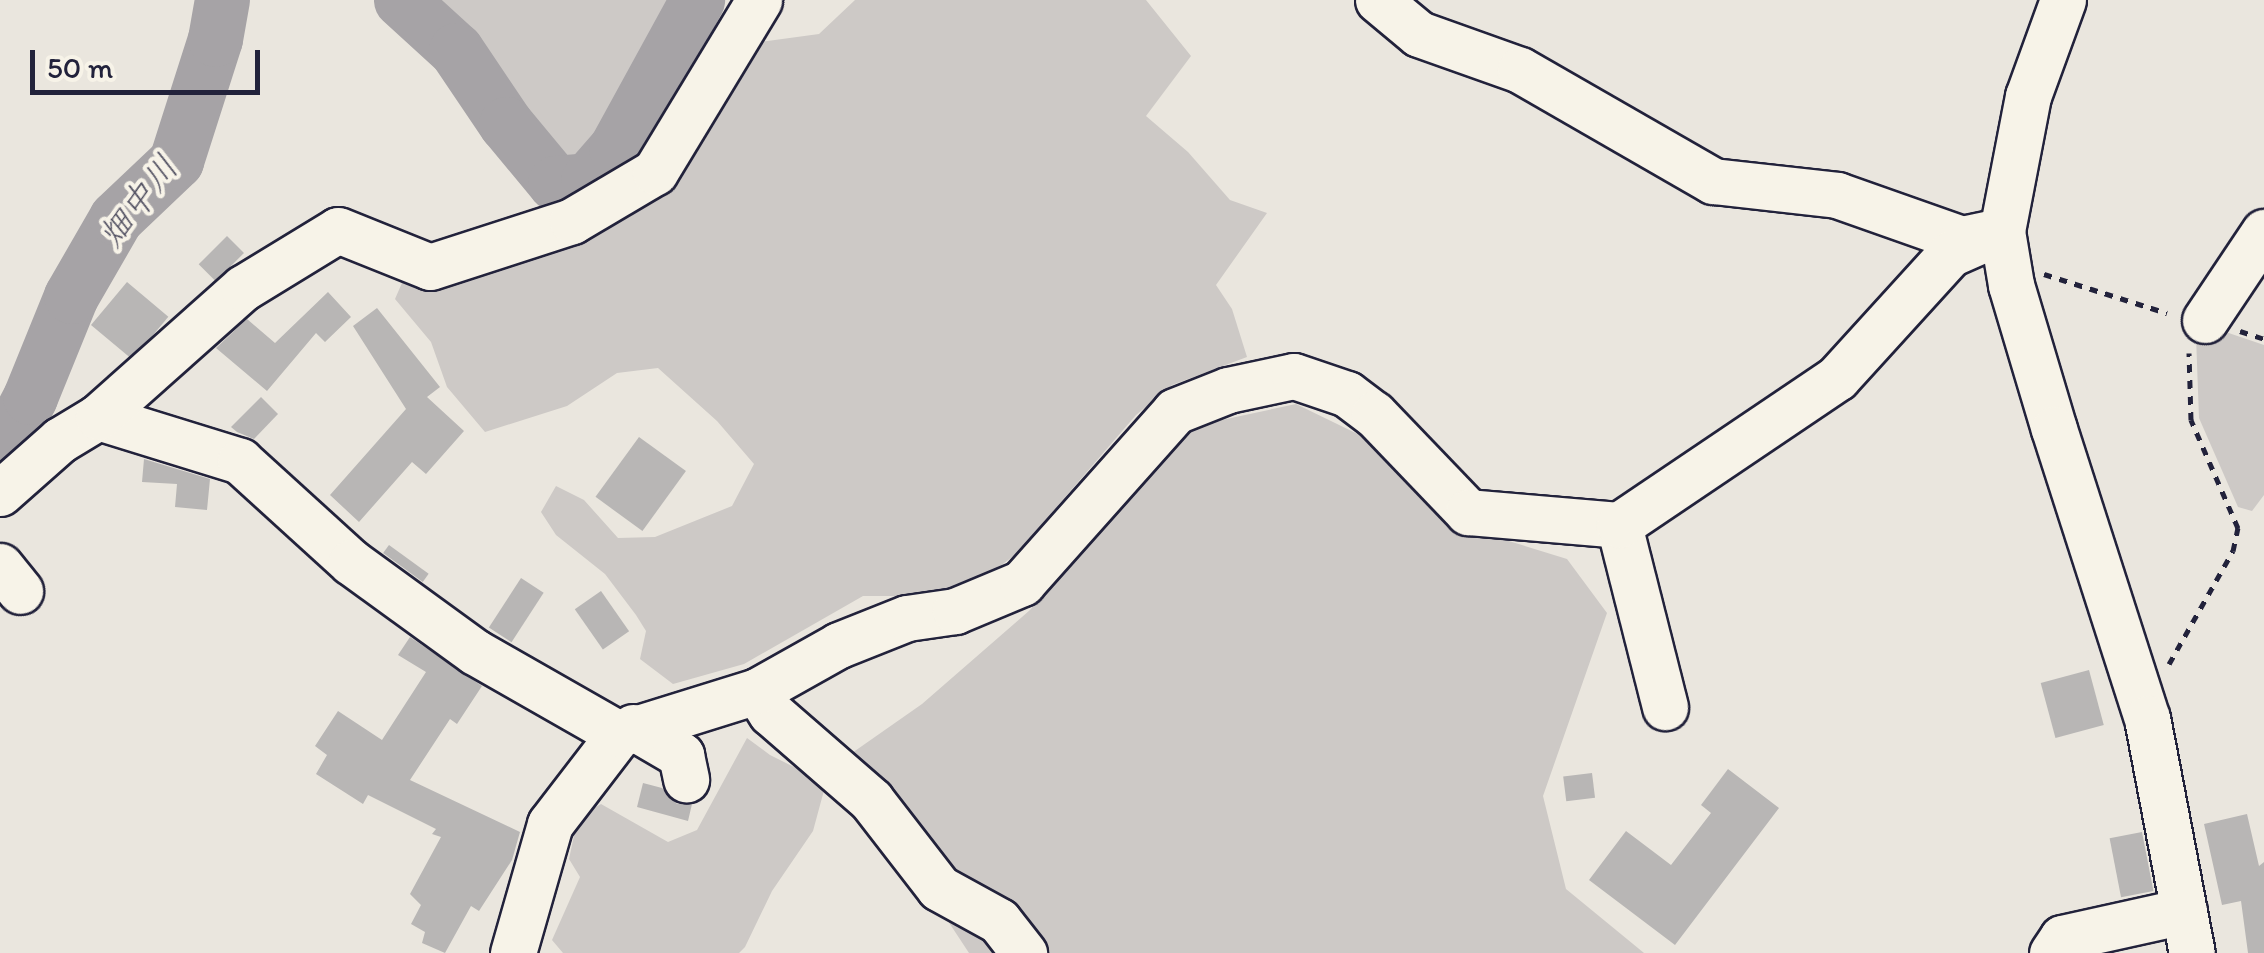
<!DOCTYPE html>
<meta charset="utf-8">
<style>
body{margin:0}
#map{position:relative;width:2264px;height:953px;overflow:hidden;background:#eae6de;font-family:Itim,"Klee One",sans-serif}
div>[style]{position:absolute}
[style*='--x']{left:calc(var(--x)*1px);top:calc(var(--y)*1px);width:calc(var(--w)*1px);rotate:calc(var(--a)*1deg)}
.green>*{inset:0;background:#cdc9c6}
.river>*{height:55px;margin:-27.5px;padding:0 27.5px;transform-origin:27.5px;border-radius:27.5px;background:#a6a3a6}
.building>*{inset:0;background:#b8b6b5;transform-origin:0 0}
.path>*{height:5px;margin-top:-2.5px;transform-origin:0;background:repeating-linear-gradient(90deg,#22223b 0 8px,transparent 0 16px)}
.roads{filter:drop-shadow(2px 0 #22223b) drop-shadow(-2px 0 #22223b) drop-shadow(0 2px #22223b) drop-shadow(0 -2px #22223b)}
.minor>*{height:45px;margin:-22.5px;padding:0 22.5px;transform-origin:22.5px;border-radius:22.5px;background:#f7f3e8}
span{translate:-50% -50%;white-space:nowrap;text-align:center;line-height:1.15;-webkit-text-stroke:8px #f7f3e8;paint-order:stroke}
.water-label{font-size:35px;color:#504f60;font-style:italic}
.scale{position:absolute;left:30px;top:50px;width:230px;height:45px;box-sizing:border-box;border:5px solid #22223b;border-top:0;padding-left:12px;font-size:30px;line-height:35px;white-space:nowrap;color:#22223b;-webkit-text-stroke:8px #f7f3e8;paint-order:stroke}
</style>
<div id="map">
<div class="green">
<div style="clip-path:polygon(422px 0,686px 0,609px 144px,586px 171px,559px 169px)"></div>
<div style="clip-path:polygon(855px 0,1146px 0,1191px 56px,1146px 116px,1188px 152px,1230px 200px,1267px 213px,1216px 285px,1232px 309px,1247px 357px,1172px 385px,1136px 415px,1016px 554px,983px 579px,921px 596px,863px 596px,744px 664px,673px 684px,640px 659px,646px 631px,636px 615px,605px 574px,556px 535px,541px 512px,556px 486px,584px 500px,618px 538px,655px 537px,732px 506px,754px 464px,717px 421px,658px 368px,617px 373px,567px 406px,485px 432px,447px 387px,431px 342px,395px 299px,408px 269px,600px 229px,657px 198px,753px 43px,819px 34px)"></div>
<div style="clip-path:polygon(2214px 328px,2264px 345px,2264px 495px,2252px 511px,2238px 507px,2199px 418px,2196px 336px)"></div>
<div style="clip-path:polygon(1296px 404px,1370px 440px,1460px 526px,1567px 559px,1607px 613px,1543px 796px,1566px 889px,1644px 953px,969px 953px,842px 760px,922px 704px,1030px 610px,1189px 427px)"></div>
<div style="clip-path:polygon(747px 738px,770px 755px,826px 783px,813px 831px,772px 891px,745px 947px,739px 953px,563px 953px,552px 940px,580px 877px,569px 859px,578px 817px,601px 804px,668px 842px,697px 830px)"></div>
</div>
<div class="river">
<div style="--x:401;--y:0;--w:74;--a:42.3"></div>
<div style="--x:456;--y:50;--w:89;--a:56"></div>
<div style="--x:506;--y:124;--w:77;--a:50.3"></div>
<div style="--x:555;--y:183;--w:33;--a:-5"></div>
<div style="--x:588;--y:180;--w:43;--a:-48.8"></div>
<div style="--x:616;--y:148;--w:169;--a:-61.3"></div>
<div style="--x:0;--y:445;--w:6;--a:-18"></div>
<div style="--x:6;--y:443;--w:52;--a:-62.4"></div>
<div style="--x:30;--y:397;--w:109;--a:-67.9"></div>
<div style="--x:71;--y:296;--w:90;--a:-60"></div>
<div style="--x:116;--y:218;--w:83;--a:-43.5"></div>
<div style="--x:176;--y:161;--w:128;--a:-72.3"></div>
<div style="--x:215;--y:39;--w:40;--a:-80"></div>
</div>
<div class="building">
<div style="left:227px;top:236px;width:24px;height:40px;rotate:45deg"></div>
<div style="left:127px;top:282px;width:54px;height:56px;rotate:40deg"></div>
<div style="clip-path:polygon(328px 292px,351px 317px,325px 342px,316px 333px,267px 391px,216px 348px,247px 319px,275px 343px)"></div>
<div style="clip-path:polygon(377px 308px,440px 387px,427px 397px,464px 431px,426px 474px,412px 462px,359px 522px,330px 495px,406px 409px,353px 326px)"></div>
<div style="clip-path:polygon(261px 397px,278px 414px,254px 439px,237px 432px,231px 427px)"></div>
<div style="left:639px;top:437px;width:58px;height:74px;rotate:36deg"></div>
<div style="clip-path:polygon(144px 459px,210px 479px,207px 510px,175px 507px,177px 484px,142px 482px)"></div>
<div style="left:389px;top:545px;width:49px;height:10px;rotate:36deg"></div>
<div style="left:521px;top:578px;width:27px;height:59px;rotate:33deg"></div>
<div style="left:601px;top:591px;width:49px;height:32px;rotate:55deg"></div>
<div style="clip-path:polygon(410px 637px,482px 686px,457px 724px,450px 719px,410px 780px,520px 832px,512px 860px,479px 911px,471px 906px,445px 953px,422px 943px,425px 932px,411px 924px,421px 905px,410px 894px,441px 837px,432px 834px,436px 829px,368px 795px,363px 804px,316px 774px,327px 755px,315px 746px,338px 711px,382px 740px,426px 672px,398px 655px)"></div>
<div style="left:2089px;top:670px;width:57px;height:50px;rotate:75deg"></div>
<div style="clip-path:polygon(1728px 769px,1779px 808px,1675px 945px,1589px 880px,1626px 831px,1671px 865px,1711px 813px,1701px 805px)"></div>
<div style="left:1592px;top:773px;width:25px;height:29px;rotate:83deg"></div>
<div style="clip-path:polygon(643px 783px,662px 788px,677px 804px,692px 804px,688px 821px,637px 807px)"></div>
<div style="clip-path:polygon(2247px 814px,2259px 866px,2264px 862px,2264px 953px,2248px 953px,2241px 901px,2222px 905px,2204px 824px)"></div>
<div style="left:2142px;top:832px;width:60px;height:33px;rotate:79deg"></div>
</div>
<div class="path">
<div style="--x:2044;--y:274;--w:129;--a:17.6"></div>
<div style="--x:2240;--y:331;--w:25;--a:18"></div>
<div style="--x:2169;--y:664;--w:130;--a:-60.5"></div>
<div style="--x:2233;--y:551;--w:24;--a:-78"></div>
<div style="--x:2238;--y:528;--w:118;--a:-113.5"></div>
<div style="--x:2191;--y:420;--w:67;--a:-91.7"></div>
</div>
<div class="roads">
<div class="minor">
<div style="--x:1378;--y:0;--w:53;--a:39.7"></div>
<div style="--x:1419;--y:34;--w:107;--a:19.6"></div>
<div style="--x:1520;--y:70;--w:223;--a:29.9"></div>
<div style="--x:1713;--y:181;--w:125;--a:6.4"></div>
<div style="--x:1837;--y:195;--w:133;--a:19.4"></div>
<div style="--x:1962;--y:239;--w:29;--a:-12"></div>
<div style="--x:2063;--y:0;--w:102;--a:110"></div>
<div style="--x:2028;--y:96;--w:137;--a:100.9"></div>
<div style="--x:2002;--y:231;--w:55;--a:80.5"></div>
<div style="--x:2011;--y:285;--w:150;--a:73.4"></div>
<div style="--x:2054;--y:429;--w:304;--a:72.2"></div>
<div style="--x:2147;--y:718;--w:239;--a:79.2"></div>
<div style="--x:2205;--y:320;--w:106;--a:-56.2"></div>
<div style="--x:98;--y:417;--w:149;--a:17.2"></div>
<div style="--x:240;--y:461;--w:150;--a:42.3"></div>
<div style="--x:351;--y:562;--w:153;--a:36"></div>
<div style="--x:475;--y:652;--w:166;--a:29.7"></div>
<div style="--x:0;--y:493;--w:80;--a:-41.5"></div>
<div style="--x:60;--y:440;--w:44;--a:-31.2"></div>
<div style="--x:98;--y:417;--w:194;--a:-41.7"></div>
<div style="--x:243;--y:288;--w:111;--a:-31.4"></div>
<div style="--x:338;--y:230;--w:99;--a:21.9"></div>
<div style="--x:430;--y:267;--w:149;--a:-17.9"></div>
<div style="--x:572;--y:221;--w:96;--a:-30.6"></div>
<div style="--x:655;--y:172;--w:201;--a:-58.8"></div>
<div style="--x:1619;--y:525;--w:188;--a:75.8"></div>
<div style="--x:0;--y:566;--w:32;--a:51"></div>
<div style="--x:757;--y:691;--w:26;--a:58"></div>
<div style="--x:771;--y:713;--w:133;--a:41"></div>
<div style="--x:871;--y:800;--w:111;--a:52.3"></div>
<div style="--x:939;--y:888;--w:68;--a:28.8"></div>
<div style="--x:999;--y:921;--w:41;--a:52"></div>
<div style="--x:633;--y:727;--w:56;--a:30.3"></div>
<div style="--x:681;--y:755;--w:25;--a:78"></div>
<div style="--x:513;--y:953;--w:134;--a:-74"></div>
<div style="--x:550;--y:824;--w:113;--a:-52.5"></div>
<div style="--x:619;--y:734;--w:145;--a:-17.3"></div>
<div style="--x:757;--y:691;--w:94;--a:-29.3"></div>
<div style="--x:839;--y:645;--w:73;--a:-21.7"></div>
<div style="--x:907;--y:618;--w:49;--a:-8.3"></div>
<div style="--x:955;--y:611;--w:73;--a:-22.7"></div>
<div style="--x:1022;--y:583;--w:230;--a:-48.3"></div>
<div style="--x:1175;--y:411;--w:57;--a:-21.6"></div>
<div style="--x:1228;--y:390;--w:67;--a:-12"></div>
<div style="--x:1294;--y:376;--w:56;--a:18.8"></div>
<div style="--x:1347;--y:394;--w:34;--a:37"></div>
<div style="--x:1374;--y:414;--w:136;--a:46.2"></div>
<div style="--x:1468;--y:512;--w:152;--a:4.9"></div>
<div style="--x:1619;--y:525;--w:263;--a:-34"></div>
<div style="--x:1837;--y:378;--w:168;--a:-47.7"></div>
<div style="--x:1950;--y:254;--w:57;--a:-23.9"></div>
<div style="--x:2052;--y:953;--w:18;--a:-56"></div>
<div style="--x:2062;--y:938;--w:125;--a:-12.5"></div>
</div>
</div>
<div class="water-label">
<span style="left:138px;top:201px;rotate:-52deg">畑中川</span>
</div>
<div class="scale">50 m</div>
</div>
